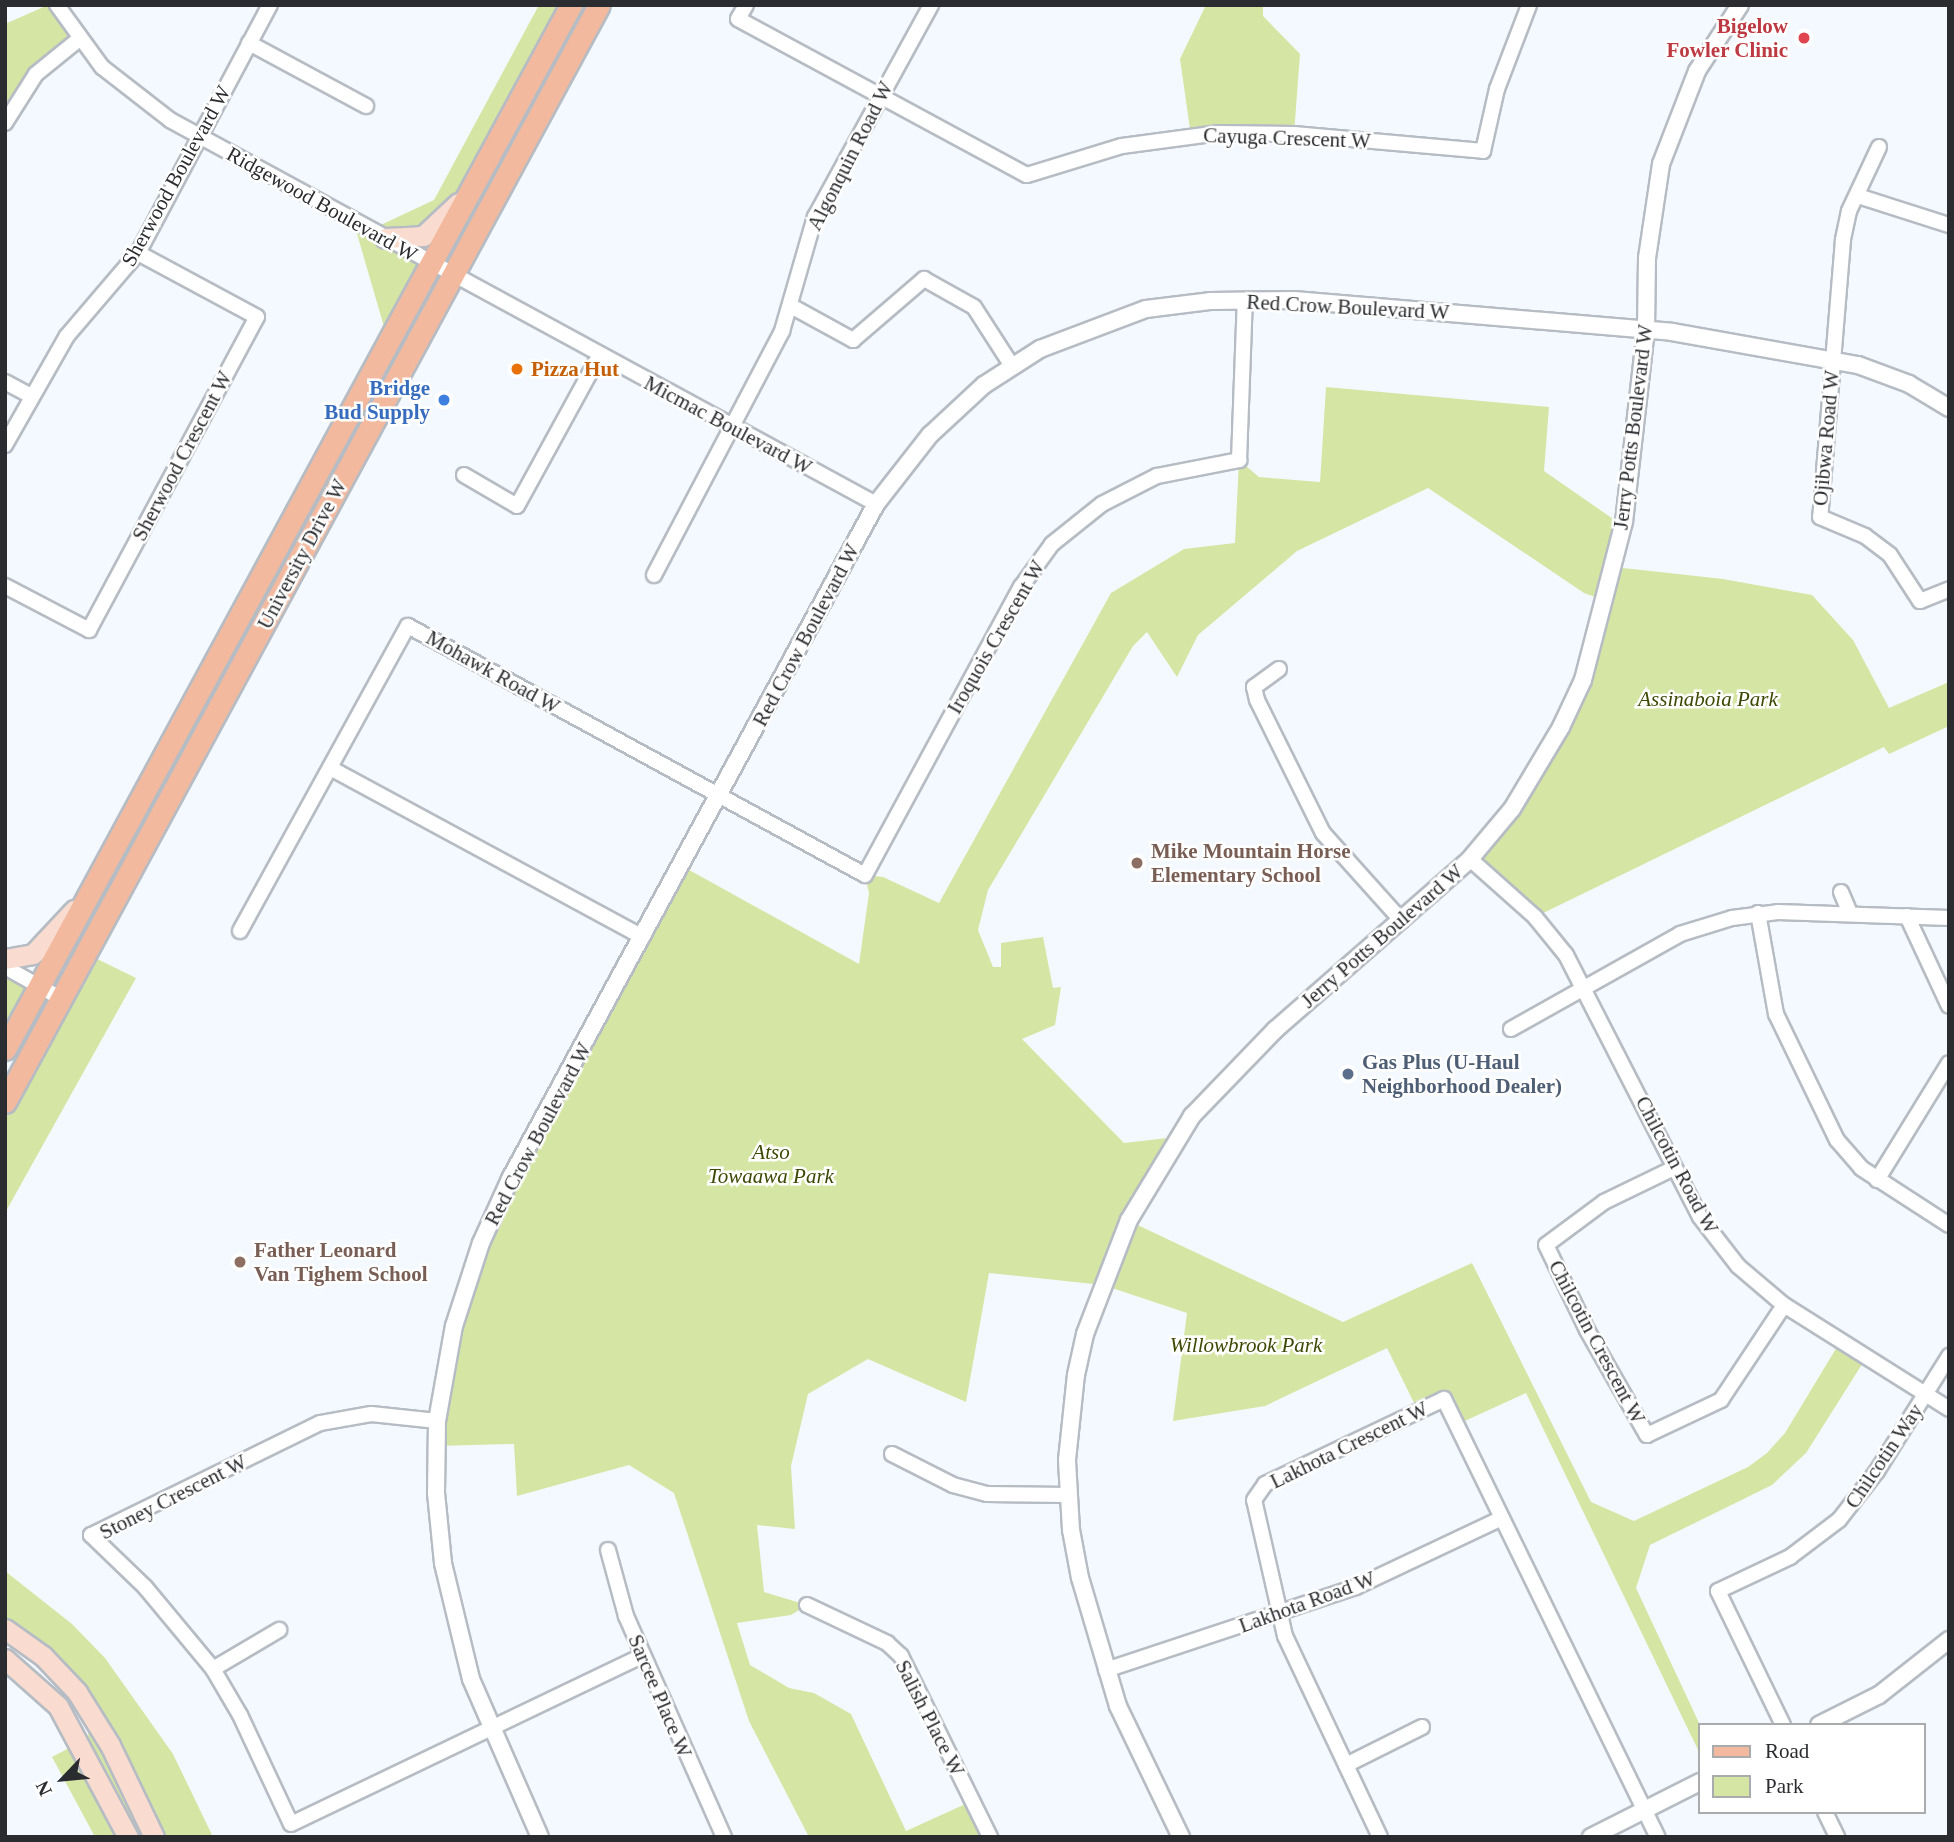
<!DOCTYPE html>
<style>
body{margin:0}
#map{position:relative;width:1954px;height:1842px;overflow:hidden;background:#f4f9ff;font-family:Georgia,serif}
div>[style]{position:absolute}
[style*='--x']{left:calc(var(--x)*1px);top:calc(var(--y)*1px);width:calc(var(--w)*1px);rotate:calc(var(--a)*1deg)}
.green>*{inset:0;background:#d5e5a4}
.roads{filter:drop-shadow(2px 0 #b6bcc3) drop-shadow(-2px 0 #b6bcc3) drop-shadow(0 2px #b6bcc3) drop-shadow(0 -2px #b6bcc3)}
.minor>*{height:14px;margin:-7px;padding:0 7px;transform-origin:7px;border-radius:7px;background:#fff}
.tertiary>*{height:16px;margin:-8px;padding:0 8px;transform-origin:8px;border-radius:8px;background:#fff}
.secondary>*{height:19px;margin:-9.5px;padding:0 9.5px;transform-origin:9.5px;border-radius:9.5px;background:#f9dccf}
.primary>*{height:21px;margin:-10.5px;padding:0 10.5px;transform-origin:10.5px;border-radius:10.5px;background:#f3b99e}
.dots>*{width:19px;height:19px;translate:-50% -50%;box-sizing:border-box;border:4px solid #fff;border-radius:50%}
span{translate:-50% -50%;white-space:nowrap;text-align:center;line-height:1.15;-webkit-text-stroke:5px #fff;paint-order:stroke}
.health-label{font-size:21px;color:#be3a42;font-weight:700}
.right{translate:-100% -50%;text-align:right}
.street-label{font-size:21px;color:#2a2c2f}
.food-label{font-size:21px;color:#c56008;font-weight:700}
.left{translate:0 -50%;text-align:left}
.shop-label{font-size:21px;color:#366cbe;font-weight:700}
.park-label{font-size:21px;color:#3d4803;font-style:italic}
.education-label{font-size:21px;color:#785e54;font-weight:700}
.service-label{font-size:21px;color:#4e5e75;font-weight:700}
.frame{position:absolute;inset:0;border:7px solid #2a2c2f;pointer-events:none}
.legend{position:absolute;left:1698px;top:1723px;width:228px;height:91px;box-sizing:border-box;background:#fff;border:2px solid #aaabac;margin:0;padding:9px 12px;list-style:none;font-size:21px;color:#2a2c2f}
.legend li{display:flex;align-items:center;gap:14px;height:35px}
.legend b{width:35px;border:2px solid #aaabac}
.north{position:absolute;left:28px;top:1744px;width:70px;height:70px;-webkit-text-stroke:5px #fff;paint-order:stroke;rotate:244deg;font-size:19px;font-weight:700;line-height:28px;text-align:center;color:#2a2c2f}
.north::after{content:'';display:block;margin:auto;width:24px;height:32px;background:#2a2c2f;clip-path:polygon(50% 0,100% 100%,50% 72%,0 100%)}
</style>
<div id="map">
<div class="green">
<div style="clip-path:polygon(48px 5px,57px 5px,78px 40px,53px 60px,12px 111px,5px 107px,5px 24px)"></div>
<div style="clip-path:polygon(539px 5px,571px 5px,389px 344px,353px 220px,370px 230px,434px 200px)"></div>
<div style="clip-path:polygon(1206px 5px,1263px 5px,1263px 16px,1300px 54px,1294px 134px,1191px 136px,1180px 59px)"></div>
<div style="clip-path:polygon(1326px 387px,1549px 407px,1544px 471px,1629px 530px,1614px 567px,1723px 579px,1812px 595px,1853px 640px,1889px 708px,1949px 682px,1949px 726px,1889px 754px,1884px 747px,1535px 917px,1470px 859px,1512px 809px,1612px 603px,1584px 593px,1428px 488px,1297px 551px,1198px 635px,1177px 677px,1147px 632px,1133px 646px,988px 890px,978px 930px,993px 967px,1001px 967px,1001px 943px,1043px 937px,1053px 988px,1061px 987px,1055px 1025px,1022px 1039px,1124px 1143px,1176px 1137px,1129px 1221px,1343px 1322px,1472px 1263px,1591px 1502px,1634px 1521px,1748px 1467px,1767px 1453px,1785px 1433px,1840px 1342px,1866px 1358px,1806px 1453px,1772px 1485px,1650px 1545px,1636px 1588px,1700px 1725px,1700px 1754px,1526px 1393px,1456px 1425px,1444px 1399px,1419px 1413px,1387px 1348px,1265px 1406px,1173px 1421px,1187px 1313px,1103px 1285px,989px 1273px,966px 1402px,868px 1359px,808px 1394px,791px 1466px,795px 1529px,757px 1525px,764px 1592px,807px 1605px,791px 1615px,737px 1623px,750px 1665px,789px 1688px,814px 1693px,851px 1714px,906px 1831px,972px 1801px,990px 1837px,809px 1837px,749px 1721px,674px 1493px,629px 1465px,517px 1496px,514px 1444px,436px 1446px,437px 1421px,481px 1243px,682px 866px,859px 964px,869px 893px,865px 875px,883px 877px,939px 903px,1111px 593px,1184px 549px,1235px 543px,1239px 460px,1259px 477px,1320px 482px)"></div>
<div style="clip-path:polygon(85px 953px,136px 978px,5px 1213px,5px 1109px)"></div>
<div style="clip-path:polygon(5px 967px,38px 986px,5px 1049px)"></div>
<div style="clip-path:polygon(5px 1571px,72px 1624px,105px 1658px,173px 1754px,213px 1837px,95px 1837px,52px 1757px,88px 1738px,90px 1713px,5px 1620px)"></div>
</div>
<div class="roads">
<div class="minor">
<div style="--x:57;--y:5;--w:77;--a:54"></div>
<div style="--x:102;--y:67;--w:86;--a:37.9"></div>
<div style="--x:170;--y:120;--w:804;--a:28.54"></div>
<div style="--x:746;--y:5;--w:16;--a:120"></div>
<div style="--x:738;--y:19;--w:328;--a:28.4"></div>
<div style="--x:1027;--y:175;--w:99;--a:-17"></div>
<div style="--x:1122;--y:146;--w:98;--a:-7.6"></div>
<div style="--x:1219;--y:133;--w:75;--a:0.8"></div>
<div style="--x:1294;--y:134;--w:190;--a:5.1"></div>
<div style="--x:1483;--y:151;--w:64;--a:-77.3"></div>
<div style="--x:1497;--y:89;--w:90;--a:-69.1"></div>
<div style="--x:249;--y:43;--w:133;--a:28.3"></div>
<div style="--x:5;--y:123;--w:58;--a:-57.7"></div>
<div style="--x:36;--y:74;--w:54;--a:-39"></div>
<div style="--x:1879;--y:147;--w:71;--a:115.1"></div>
<div style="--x:1849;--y:211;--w:30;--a:102"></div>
<div style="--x:1843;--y:240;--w:278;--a:94.7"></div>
<div style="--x:1820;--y:517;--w:49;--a:22.9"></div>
<div style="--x:1865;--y:536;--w:31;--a:37"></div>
<div style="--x:1890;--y:555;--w:55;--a:56.9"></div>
<div style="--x:1920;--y:601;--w:31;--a:-22"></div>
<div style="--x:1858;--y:196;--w:96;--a:17.7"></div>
<div style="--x:791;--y:306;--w:71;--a:28.7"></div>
<div style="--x:853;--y:340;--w:94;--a:-40.7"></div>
<div style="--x:924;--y:279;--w:57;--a:29.2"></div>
<div style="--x:974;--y:307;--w:70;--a:57.2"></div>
<div style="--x:5;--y:382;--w:30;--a:28"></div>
<div style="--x:5;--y:445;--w:125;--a:-60.4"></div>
<div style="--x:67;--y:336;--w:109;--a:-49.5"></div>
<div style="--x:138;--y:253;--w:281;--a:-62"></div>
<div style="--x:464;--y:475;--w:61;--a:30.3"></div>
<div style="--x:517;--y:506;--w:171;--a:-61.3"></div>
<div style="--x:654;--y:575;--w:276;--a:-62.3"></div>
<div style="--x:782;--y:331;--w:119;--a:-73.9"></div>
<div style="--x:815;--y:217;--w:242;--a:-61.3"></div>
<div style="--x:5;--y:586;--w:95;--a:27.6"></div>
<div style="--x:89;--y:630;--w:355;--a:-61.8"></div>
<div style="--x:257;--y:317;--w:135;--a:-151.7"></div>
<div style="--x:1279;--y:669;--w:31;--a:144"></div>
<div style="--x:1254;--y:687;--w:13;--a:77"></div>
<div style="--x:1257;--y:700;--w:148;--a:63.6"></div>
<div style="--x:1323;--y:833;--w:118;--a:48.1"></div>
<div style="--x:332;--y:769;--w:353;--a:28.4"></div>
<div style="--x:1470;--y:859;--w:87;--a:41.7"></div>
<div style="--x:1535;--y:917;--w:49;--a:50.8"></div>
<div style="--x:1566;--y:955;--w:294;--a:62.9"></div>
<div style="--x:1700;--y:1217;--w:62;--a:52.2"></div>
<div style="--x:1738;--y:1266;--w:60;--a:40.3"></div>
<div style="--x:1784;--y:1305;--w:195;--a:32.2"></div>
<div style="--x:1841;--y:892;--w:23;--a:67"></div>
<div style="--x:1758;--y:913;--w:103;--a:79.9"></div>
<div style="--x:1776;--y:1014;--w:140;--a:64.2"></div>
<div style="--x:1837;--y:1140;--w:37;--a:49"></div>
<div style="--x:1861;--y:1168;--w:105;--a:32.9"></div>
<div style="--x:1907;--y:916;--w:99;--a:65"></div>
<div style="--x:240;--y:931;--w:348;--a:-61.2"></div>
<div style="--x:408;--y:626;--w:520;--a:28.58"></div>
<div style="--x:865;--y:875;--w:328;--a:-61.6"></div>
<div style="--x:1021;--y:587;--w:53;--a:-54.2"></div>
<div style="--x:1052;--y:544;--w:64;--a:-38.7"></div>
<div style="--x:1102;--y:504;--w:62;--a:-27"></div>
<div style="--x:1157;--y:476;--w:84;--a:-11"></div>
<div style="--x:1239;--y:460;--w:160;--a:-87.9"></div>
<div style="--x:5;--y:967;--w:63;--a:29.4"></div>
<div style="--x:1511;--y:1029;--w:194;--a:-29.3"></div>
<div style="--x:1680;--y:934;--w:54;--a:-17.1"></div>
<div style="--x:1732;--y:918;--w:46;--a:-7.4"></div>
<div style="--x:1778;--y:912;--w:171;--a:2"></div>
<div style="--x:1674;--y:1168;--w:78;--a:154.1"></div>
<div style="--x:1604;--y:1202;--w:72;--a:143.4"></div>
<div style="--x:1546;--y:1245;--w:94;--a:64.2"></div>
<div style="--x:1587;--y:1330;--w:121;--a:60.3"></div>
<div style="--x:1647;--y:1435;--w:82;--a:-25.3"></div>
<div style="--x:1721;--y:1400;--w:114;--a:-56.4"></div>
<div style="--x:1877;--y:1180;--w:137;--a:-58.4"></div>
<div style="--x:437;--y:1421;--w:66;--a:-173.9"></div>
<div style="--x:371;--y:1414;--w:52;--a:170"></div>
<div style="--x:320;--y:1423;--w:255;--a:153.9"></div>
<div style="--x:91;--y:1535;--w:75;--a:43.9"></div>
<div style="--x:145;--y:1587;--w:107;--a:50.3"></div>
<div style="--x:213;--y:1669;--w:53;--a:59.6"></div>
<div style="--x:240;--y:1715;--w:120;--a:64.9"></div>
<div style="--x:291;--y:1824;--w:390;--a:-25.6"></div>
<div style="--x:892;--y:1454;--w:68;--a:26.9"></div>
<div style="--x:953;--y:1485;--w:35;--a:15"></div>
<div style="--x:987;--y:1494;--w:81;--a:0.7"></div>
<div style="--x:608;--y:1550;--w:68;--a:74.7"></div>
<div style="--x:626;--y:1616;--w:242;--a:66.1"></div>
<div style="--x:807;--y:1605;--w:89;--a:25.4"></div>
<div style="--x:887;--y:1643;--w:19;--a:43"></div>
<div style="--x:901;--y:1656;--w:202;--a:63.8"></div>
<div style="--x:213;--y:1669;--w:77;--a:-30.6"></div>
<div style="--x:1106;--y:1670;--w:263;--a:-18.4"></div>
<div style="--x:1356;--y:1587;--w:161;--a:-25.3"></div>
<div style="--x:1783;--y:1725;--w:149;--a:-115.9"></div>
<div style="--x:1718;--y:1591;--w:80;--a:-25.3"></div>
<div style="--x:1790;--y:1557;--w:61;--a:-37.1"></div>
<div style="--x:1839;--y:1520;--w:62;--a:-52.2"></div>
<div style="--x:1877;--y:1471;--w:136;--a:-57.9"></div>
<div style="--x:1346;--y:1765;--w:85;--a:-26.6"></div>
<div style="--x:1825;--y:1812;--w:28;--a:64"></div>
<div style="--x:1380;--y:1837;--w:222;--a:-115.3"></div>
<div style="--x:1285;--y:1636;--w:139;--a:-102.8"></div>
<div style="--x:1254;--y:1500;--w:19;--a:-55"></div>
<div style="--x:1265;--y:1484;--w:198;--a:-25.4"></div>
<div style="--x:1444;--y:1399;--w:487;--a:64"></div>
</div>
<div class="tertiary">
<div style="--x:1819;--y:1725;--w:67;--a:-26.6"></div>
<div style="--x:1879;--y:1695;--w:89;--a:-38.2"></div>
<div style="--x:540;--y:1837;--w:172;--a:-113.6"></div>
<div style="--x:471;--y:1679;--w:119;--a:-103.6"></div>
<div style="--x:443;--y:1563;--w:70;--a:-95.7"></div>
<div style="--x:436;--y:1493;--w:72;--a:-89.2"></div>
<div style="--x:437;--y:1421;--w:97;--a:-79.9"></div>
<div style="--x:454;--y:1326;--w:87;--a:-72"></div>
<div style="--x:481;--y:1243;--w:70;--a:-65.6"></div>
<div style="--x:510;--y:1179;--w:768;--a:-61.53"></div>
<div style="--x:876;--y:504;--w:88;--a:-52"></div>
<div style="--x:930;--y:435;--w:74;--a:-42.8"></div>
<div style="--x:984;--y:385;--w:67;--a:-32.7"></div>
<div style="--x:1040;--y:349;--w:113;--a:-20.7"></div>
<div style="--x:1146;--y:309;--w:64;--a:-7.1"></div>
<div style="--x:1210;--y:301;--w:84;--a:-0.7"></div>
<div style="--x:1294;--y:300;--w:379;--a:4.8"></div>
<div style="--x:1672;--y:332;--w:189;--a:10.1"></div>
<div style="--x:1858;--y:365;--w:54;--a:20.4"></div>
<div style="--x:1909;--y:384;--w:47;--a:31"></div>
<div style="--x:1181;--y:1837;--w:145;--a:-115.7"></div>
<div style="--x:1118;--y:1706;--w:134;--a:-106.5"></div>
<div style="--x:1080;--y:1578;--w:49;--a:-100.6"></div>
<div style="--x:1071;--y:1530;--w:70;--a:-93.3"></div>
<div style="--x:1067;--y:1460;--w:85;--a:-84"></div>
<div style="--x:1076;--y:1375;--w:42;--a:-77.6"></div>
<div style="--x:1085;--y:1334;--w:122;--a:-68.9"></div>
<div style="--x:1129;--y:1220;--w:122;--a:-58.8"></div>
<div style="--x:1192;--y:1116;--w:120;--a:-46"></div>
<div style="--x:1275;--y:1030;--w:259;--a:-41.2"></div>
<div style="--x:1470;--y:859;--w:65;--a:-50"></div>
<div style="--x:1512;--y:809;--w:96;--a:-59.1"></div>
<div style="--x:1561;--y:727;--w:52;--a:-64.9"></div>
<div style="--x:1583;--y:680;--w:163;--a:-75.5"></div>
<div style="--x:1624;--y:522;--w:193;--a:-83.5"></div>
<div style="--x:1646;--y:330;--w:72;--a:-89.2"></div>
<div style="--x:1647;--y:258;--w:95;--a:-81.5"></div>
<div style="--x:1661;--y:164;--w:100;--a:-68.8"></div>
<div style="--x:1697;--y:71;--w:79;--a:-56.9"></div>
<div style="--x:1591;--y:1837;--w:122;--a:-26.8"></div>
</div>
<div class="secondary">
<div style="--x:385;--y:238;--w:38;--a:-3"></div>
<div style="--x:423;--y:236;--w:48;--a:-43.3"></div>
<div style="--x:5;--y:959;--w:28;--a:-10"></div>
<div style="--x:33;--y:954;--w:60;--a:-47"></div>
<div style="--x:5;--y:1629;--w:47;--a:35.4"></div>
<div style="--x:43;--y:1656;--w:50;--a:46.6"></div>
<div style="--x:77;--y:1692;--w:62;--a:58.1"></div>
<div style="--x:110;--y:1745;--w:102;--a:64.4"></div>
<div style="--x:5;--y:1659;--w:71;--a:41.6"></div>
<div style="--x:58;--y:1706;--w:149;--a:61.9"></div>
</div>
<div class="primary">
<div style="--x:5;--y:1049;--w:1188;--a:-61.54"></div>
<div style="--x:5;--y:1102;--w:1247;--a:-61.57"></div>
</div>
</div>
<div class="dots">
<div style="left:1804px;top:38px;background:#e0444e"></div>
<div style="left:517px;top:369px;background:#e8710a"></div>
<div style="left:444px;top:400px;background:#3f7fe0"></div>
<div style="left:1137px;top:863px;background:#8d6e63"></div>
<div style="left:1348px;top:1074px;background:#5c6f8a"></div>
<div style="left:240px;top:1262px;background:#8d6e63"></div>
</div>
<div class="health-label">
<span class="right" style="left:1788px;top:38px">Bigelow<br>Fowler Clinic</span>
</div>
<div class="street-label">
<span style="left:1287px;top:138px;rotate:2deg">Cayuga Crescent W</span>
<span style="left:850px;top:156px;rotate:-63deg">Algonquin Road W</span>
<span style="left:176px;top:176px;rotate:-61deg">Sherwood Boulevard W</span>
<span style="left:322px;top:204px;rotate:29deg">Ridgewood Boulevard W</span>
<span style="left:1348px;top:307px;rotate:3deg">Red Crow Boulevard W</span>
<span style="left:728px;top:425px;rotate:28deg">Micmac Boulevard W</span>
<span style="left:1633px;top:427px;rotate:-83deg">Jerry Potts Boulevard W</span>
<span style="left:1826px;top:438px;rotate:-85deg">Ojibwa Road W</span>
<span style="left:182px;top:456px;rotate:-62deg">Sherwood Crescent W</span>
<span style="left:302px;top:554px;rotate:-62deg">University Drive W</span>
<span style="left:806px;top:635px;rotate:-62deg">Red Crow Boulevard W</span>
<span style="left:996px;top:637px;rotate:-60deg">Iroquois Crescent W</span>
<span style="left:493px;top:672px;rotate:29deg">Mohawk Road W</span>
<span style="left:1382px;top:936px;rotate:-41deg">Jerry Potts Boulevard W</span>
<span style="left:538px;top:1134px;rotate:-62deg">Red Crow Boulevard W</span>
<span style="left:1677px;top:1165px;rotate:62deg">Chilcotin Road W</span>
<span style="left:1597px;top:1342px;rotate:62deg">Chilcotin Crescent W</span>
<span style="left:1349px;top:1445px;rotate:-26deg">Lakhota Crescent W</span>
<span style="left:1884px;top:1456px;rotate:-56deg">Chilcotin Way</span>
<span style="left:173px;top:1497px;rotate:-27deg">Stoney Crescent W</span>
<span style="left:1307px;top:1602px;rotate:-20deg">Lakhota Road W</span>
<span style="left:660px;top:1696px;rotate:67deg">Sarcee Place W</span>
<span style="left:930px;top:1718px;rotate:63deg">Salish Place W</span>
</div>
<div class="food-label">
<span class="left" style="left:531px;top:369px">Pizza Hut</span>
</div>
<div class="shop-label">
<span class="right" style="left:430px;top:400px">Bridge<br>Bud Supply</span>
</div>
<div class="park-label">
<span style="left:1708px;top:699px">Assinaboia Park</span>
<span style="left:771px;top:1164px">Atso<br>Towaawa Park</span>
<span style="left:1246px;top:1345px">Willowbrook Park</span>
</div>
<div class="education-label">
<span class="left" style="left:1151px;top:863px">Mike Mountain Horse<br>Elementary School</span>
<span class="left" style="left:254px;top:1262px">Father Leonard<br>Van Tighem School</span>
</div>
<div class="service-label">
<span class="left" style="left:1362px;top:1074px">Gas Plus (U-Haul<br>Neighborhood Dealer)</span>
</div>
<div class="frame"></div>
<ul class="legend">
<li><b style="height:9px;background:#f3b99e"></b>Road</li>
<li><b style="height:19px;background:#d5e5a4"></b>Park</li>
</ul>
<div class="north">N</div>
</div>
